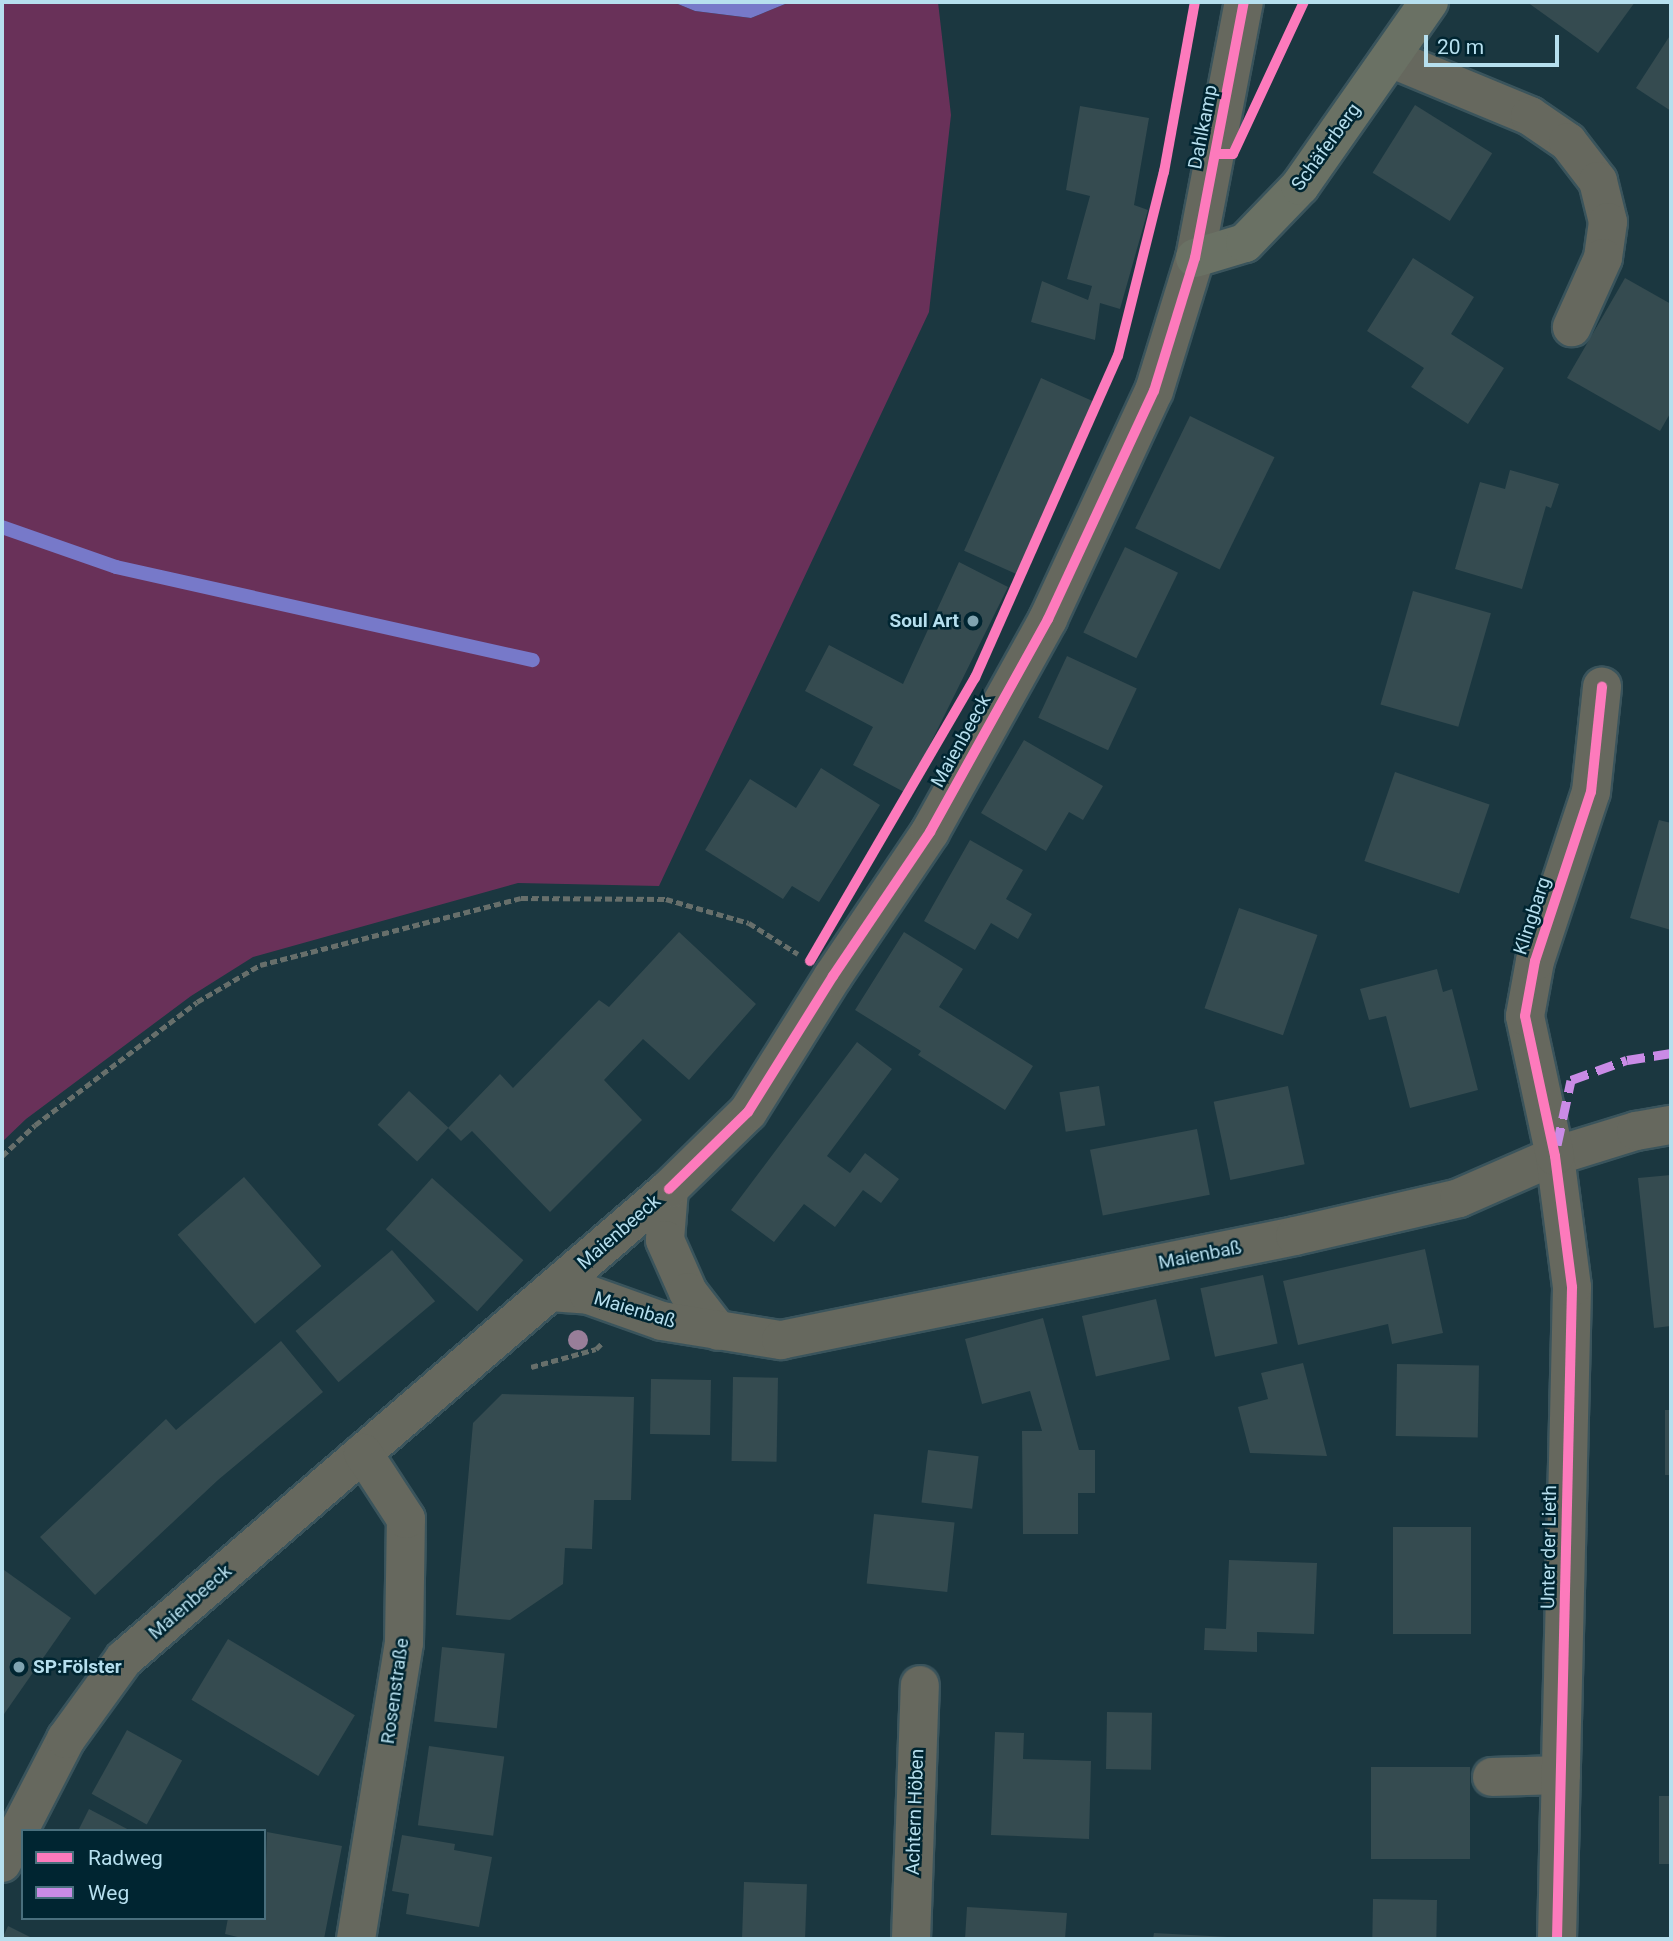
<!DOCTYPE html>
<meta charset="utf-8">
<style>
body{margin:0}
#map{position:relative;width:1673px;height:1941px;overflow:hidden;background:#1b3740;font-family:Roboto,sans-serif}
div>[style]{position:absolute}
[style*='--x']{left:calc(var(--x)*1px);top:calc(var(--y)*1px);width:calc(var(--w)*1px);rotate:calc(var(--a)*1deg)}
.green>*{inset:0;background:#693159}
.water>*{inset:0;background:#7779c9}
.stream>*{height:14px;margin:-7px;padding:0 7px;transform-origin:7px;border-radius:7px;background:#7779c9}
.building>*{inset:0;background:#354b50;transform-origin:0 0}
.path>*{height:4.5px;margin-top:-2.25px;transform-origin:0;background:repeating-linear-gradient(90deg,#676f6b 0 7px,transparent 0 10.5px)}
.roads{filter:drop-shadow(2px 0 #3a545c) drop-shadow(-2px 0 #3a545c) drop-shadow(0 2px #3a545c) drop-shadow(0 -2px #3a545c)}
.minor>*{height:38px;margin:-19px;padding:0 19px;transform-origin:19px;border-radius:19px;background:#66685e}
.major>*{height:38px;margin:-19px;padding:0 19px;transform-origin:19px;border-radius:19px;background:#6a7164}
.quiet>*{height:9px;margin-top:-4.5px;transform-origin:0;background:repeating-linear-gradient(90deg,#ca8be6 0 18px,transparent 0 27px)}
.cycleway>*{height:10px;margin:-5px;padding:0 5px;transform-origin:5px;border-radius:5px;background:#fd7abc}
.trees>*{width:20px;height:20px;margin:-10px;border-radius:50%;background:#987e99}
.dots>*{width:19px;height:19px;translate:-50% -50%;box-sizing:border-box;border:4px solid #002531;border-radius:50%}
span{translate:-50% -50%;white-space:nowrap;text-align:center;line-height:1.15;-webkit-text-stroke:5px #002531;paint-order:stroke}
.street-label{font-size:19px;color:#b6dfee}
.poi-label{font-size:19px;color:#b6dfee;font-weight:700}
.right{translate:-100% -50%;text-align:right}
.left{translate:0 -50%;text-align:left}
.frame{position:absolute;inset:0;border:4px solid #b6dfee;pointer-events:none}
.legend{position:absolute;left:21px;top:1829px;width:245px;height:91px;box-sizing:border-box;background:#002531;border:2px solid #496f7d;margin:0;padding:9px 12px;list-style:none;font-size:21px;color:#b6dfee}
.legend li{display:flex;align-items:center;gap:14px;height:35px}
.legend b{width:35px;border:2px solid #496f7d}
.scale{position:absolute;left:1424px;top:35px;width:135px;height:32px;box-sizing:border-box;border:4px solid #b6dfee;border-top:0;padding-left:9px;font-size:21px;line-height:24px;white-space:nowrap;color:#b6dfee;-webkit-text-stroke:5px #002531;paint-order:stroke}
</style>
<div id="map">
<div class="green">
<div style="clip-path:polygon(2px 2px,673px 2px,695px 11px,751px 18px,790px 2px,938px 2px,951px 115px,929px 312px,659px 886px,518px 883px,253px 957px,191px 996px,26px 1119px,2px 1142px)"></div>
</div>
<div class="water">
<div style="clip-path:polygon(673px 2px,790px 2px,751px 18px,695px 11px)"></div>
</div>
<div class="stream">
<div style="--x:2;--y:527;--w:121;--a:19.3"></div>
<div style="--x:116;--y:567;--w:427;--a:12.6"></div>
</div>
<div class="building">
<div style="clip-path:polygon(1527px 2px,1635px 2px,1598px 53px)"></div>
<div style="clip-path:polygon(1671px 34px,1671px 111px,1636px 88px)"></div>
<div style="left:1415px;top:105px;width:91px;height:80px;rotate:32deg"></div>
<div style="clip-path:polygon(1080px 106px,1149px 118px,1134px 205px,1148px 210px,1120px 309px,1100px 303px,1095px 340px,1031px 322px,1042px 281px,1088px 300px,1092px 286px,1067px 279px,1090px 196px,1066px 190px)"></div>
<div style="clip-path:polygon(1413px 258px,1474px 297px,1451px 334px,1504px 368px,1468px 424px,1411px 387px,1424px 368px,1367px 331px)"></div>
<div style="clip-path:polygon(1625px 278px,1671px 304px,1671px 412px,1660px 431px,1567px 378px)"></div>
<div style="left:1041px;top:378px;width:60px;height:189px;rotate:24deg"></div>
<div style="left:1190px;top:416px;width:94px;height:125px;rotate:26deg"></div>
<div style="clip-path:polygon(1510px 470px,1559px 484px,1551px 508px,1546px 506px,1522px 589px,1455px 569px,1480px 482px,1505px 489px)"></div>
<div style="left:1125px;top:547px;width:59px;height:95px;rotate:26deg"></div>
<div style="clip-path:polygon(959px 562px,1008px 587px,906px 793px,853px 765px,873px 727px,805px 691px,829px 645px,903px 684px)"></div>
<div style="left:1413px;top:591px;width:81px;height:118px;rotate:16deg"></div>
<div style="left:1067px;top:656px;width:77px;height:68px;rotate:25deg"></div>
<div style="clip-path:polygon(1024px 740px,1103px 786px,1083px 820px,1069px 812px,1046px 851px,981px 813px)"></div>
<div style="clip-path:polygon(821px 768px,880px 805px,819px 902px,792px 886px,783px 899px,705px 850px,750px 779px,796px 808px)"></div>
<div style="left:1395px;top:772px;width:100px;height:94px;rotate:19deg"></div>
<div style="clip-path:polygon(1659px 820px,1671px 823px,1671px 930px,1630px 918px)"></div>
<div style="clip-path:polygon(970px 840px,1023px 870px,1006px 899px,1032px 914px,1018px 939px,991px 923px,975px 950px,924px 921px)"></div>
<div style="left:1239px;top:908px;width:83px;height:106px;rotate:19deg"></div>
<div style="clip-path:polygon(679px 932px,756px 1004px,689px 1080px,643px 1039px,604px 1080px,642px 1120px,550px 1212px,472px 1131px,461px 1141px,448px 1128px,500px 1074px,513px 1088px,599px 1000px,609px 1007px)"></div>
<div style="clip-path:polygon(904px 932px,963px 969px,939px 1007px,1033px 1066px,1005px 1110px,918px 1055px,921px 1051px,855px 1010px)"></div>
<div style="clip-path:polygon(1437px 969px,1443px 992px,1452px 989px,1478px 1090px,1410px 1108px,1386px 1016px,1369px 1020px,1360px 989px)"></div>
<div style="clip-path:polygon(857px 1042px,892px 1069px,827px 1156px,850px 1173px,865px 1153px,899px 1179px,881px 1203px,863px 1190px,835px 1227px,804px 1204px,774px 1242px,731px 1210px)"></div>
<div style="left:1099px;top:1086px;width:40px;height:40px;rotate:81deg"></div>
<div style="left:1288px;top:1086px;width:80px;height:76px;rotate:78deg"></div>
<div style="left:409px;top:1091px;width:54px;height:46px;rotate:43deg"></div>
<div style="left:1197px;top:1129px;width:67px;height:109px;rotate:79deg"></div>
<div style="clip-path:polygon(1671px 1175px,1671px 1326px,1654px 1328px,1638px 1178px)"></div>
<div style="left:244px;top:1177px;width:118px;height:88px;rotate:49deg"></div>
<div style="left:432px;top:1178px;width:123px;height:69px;rotate:42deg"></div>
<div style="clip-path:polygon(1425px 1249px,1443px 1333px,1392px 1344px,1388px 1324px,1298px 1345px,1283px 1281px)"></div>
<div style="left:392px;top:1250px;width:67px;height:126px;rotate:50deg"></div>
<div style="left:1263px;top:1275px;width:70px;height:64px;rotate:78deg"></div>
<div style="left:1156px;top:1299px;width:62px;height:76px;rotate:77deg"></div>
<div style="clip-path:polygon(1043px 1318px,1079px 1450px,1095px 1450px,1095px 1493px,1078px 1493px,1078px 1534px,1023px 1534px,1022px 1431px,1042px 1431px,1030px 1391px,982px 1404px,965px 1339px)"></div>
<div style="clip-path:polygon(281px 1341px,323px 1392px,218px 1480px,95px 1595px,40px 1537px,166px 1419px,176px 1430px)"></div>
<div style="clip-path:polygon(1303px 1363px,1327px 1456px,1250px 1453px,1238px 1407px,1268px 1399px,1261px 1373px)"></div>
<div style="left:1397px;top:1364px;width:82px;height:72px;rotate:1deg"></div>
<div style="left:733px;top:1377px;width:45px;height:84px;rotate:1deg"></div>
<div style="left:651px;top:1379px;width:60px;height:55px;rotate:1deg"></div>
<div style="clip-path:polygon(502px 1394px,634px 1397px,631px 1500px,594px 1500px,592px 1549px,565px 1548px,563px 1584px,510px 1620px,456px 1615px,473px 1423px)"></div>
<div style="left:1665px;top:1410px;width:6px;height:65px"></div>
<div style="left:928px;top:1450px;width:51px;height:53px;rotate:7deg"></div>
<div style="left:874px;top:1514px;width:81px;height:70px;rotate:6deg"></div>
<div style="left:1393px;top:1527px;width:78px;height:107px"></div>
<div style="clip-path:polygon(1229px 1560px,1317px 1563px,1314px 1634px,1257px 1632px,1257px 1652px,1204px 1650px,1205px 1628px,1226px 1629px)"></div>
<div style="clip-path:polygon(4px 1570px,71px 1618px,2px 1717px,2px 1574px)"></div>
<div style="left:228px;top:1639px;width:148px;height:71px;rotate:31deg"></div>
<div style="left:442px;top:1647px;width:63px;height:75px;rotate:6deg"></div>
<div style="left:1107px;top:1712px;width:45px;height:57px;rotate:1deg"></div>
<div style="left:127px;top:1730px;width:63px;height:73px;rotate:29deg"></div>
<div style="clip-path:polygon(995px 1732px,1024px 1733px,1023px 1759px,1091px 1761px,1089px 1839px,991px 1835px)"></div>
<div style="left:429px;top:1746px;width:76px;height:80px;rotate:8deg"></div>
<div style="left:1371px;top:1767px;width:99px;height:92px"></div>
<div style="left:1659px;top:1796px;width:12px;height:68px"></div>
<div style="clip-path:polygon(89px 1809px,131px 1831px,78px 1831px)"></div>
<div style="clip-path:polygon(267px 1832px,342px 1846px,324px 1939px,246px 1939px,225px 1934px,228px 1918px,264px 1918px)"></div>
<div style="clip-path:polygon(402px 1835px,455px 1844px,454px 1850px,492px 1857px,479px 1927px,406px 1914px,409px 1894px,392px 1891px)"></div>
<div style="left:744px;top:1882px;width:63px;height:57px;rotate:2deg"></div>
<div style="left:1373px;top:1899px;width:64px;height:40px;rotate:1deg"></div>
<div style="clip-path:polygon(967px 1907px,1067px 1913px,1065px 1939px,965px 1939px)"></div>
<div style="clip-path:polygon(8px 1926px,34px 1939px,2px 1939px)"></div>
<div style="clip-path:polygon(1154px 1933px,1228px 1937px,1227px 1939px,1153px 1939px)"></div>
</div>
<div class="path">
<div style="--x:1124;--y:333;--w:166;--a:-76"></div>
<div style="--x:1164;--y:172;--w:173;--a:-79.7"></div>
<div style="--x:1092;--y:414;--w:55;--a:-66.3"></div>
<div style="--x:2;--y:1156;--w:45;--a:-43.2"></div>
<div style="--x:35;--y:1125;--w:203;--a:-37.2"></div>
<div style="--x:197;--y:1002;--w:73;--a:-30.4"></div>
<div style="--x:260;--y:965;--w:269;--a:-14.4"></div>
<div style="--x:521;--y:898;--w:145;--a:0.4"></div>
<div style="--x:666;--y:899;--w:86;--a:16.1"></div>
<div style="--x:749;--y:923;--w:58;--a:32.3"></div>
<div style="--x:531;--y:1367;--w:67;--a:-15.5"></div>
<div style="--x:596;--y:1349;--w:7;--a:-45"></div>
</div>
<div class="roads">
<div class="minor">
<div style="--x:1390;--y:58;--w:152;--a:22.5"></div>
<div style="--x:1530;--y:116;--w:46;--a:34.4"></div>
<div style="--x:1568;--y:142;--w:49;--a:52.4"></div>
<div style="--x:1598;--y:181;--w:42;--a:76.3"></div>
<div style="--x:1608;--y:222;--w:36;--a:98"></div>
<div style="--x:1603;--y:258;--w:76;--a:114.2"></div>
<div style="--x:669;--y:1189;--w:51;--a:94.5"></div>
<div style="--x:665;--y:1240;--w:57;--a:66.1"></div>
<div style="--x:688;--y:1292;--w:49;--a:52.4"></div>
<div style="--x:550;--y:1292;--w:39;--a:4"></div>
<div style="--x:589;--y:1295;--w:77;--a:19.6"></div>
<div style="--x:662;--y:1321;--w:121;--a:9.1"></div>
<div style="--x:781;--y:1340;--w:524;--a:-11.44"></div>
<div style="--x:1295;--y:1236;--w:168;--a:-13"></div>
<div style="--x:1459;--y:1198;--w:105;--a:-23.6"></div>
<div style="--x:1555;--y:1156;--w:85;--a:-17.2"></div>
<div style="--x:1636;--y:1131;--w:36;--a:-10"></div>
<div style="--x:1492;--y:1777;--w:69;--a:-1.7"></div>
<div style="--x:2;--y:1863;--w:140;--a:-62.7"></div>
<div style="--x:66;--y:1739;--w:99;--a:-54.1"></div>
<div style="--x:124;--y:1659;--w:720;--a:-40.77"></div>
<div style="--x:669;--y:1189;--w:110;--a:-44.3"></div>
<div style="--x:748;--y:1112;--w:160;--a:-58"></div>
<div style="--x:833;--y:976;--w:174;--a:-56"></div>
<div style="--x:930;--y:832;--w:244;--a:-61"></div>
<div style="--x:1048;--y:619;--w:251;--a:-65.1"></div>
<div style="--x:1154;--y:391;--w:139;--a:-72.9"></div>
<div style="--x:1195;--y:258;--w:261;--a:-79.2"></div>
<div style="--x:356;--y:1939;--w:300;--a:-80.8"></div>
<div style="--x:404;--y:1643;--w:124;--a:-89.1"></div>
<div style="--x:406;--y:1519;--w:79;--a:-123.1"></div>
<div style="--x:911;--y:1939;--w:254;--a:-88"></div>
<div style="--x:1557;--y:1939;--w:652;--a:-88.68"></div>
<div style="--x:1572;--y:1287;--w:132;--a:-97.4"></div>
<div style="--x:1555;--y:1156;--w:143;--a:-102.1"></div>
<div style="--x:1525;--y:1016;--w:56;--a:-79.7"></div>
<div style="--x:1535;--y:961;--w:178;--a:-71.7"></div>
<div style="--x:1591;--y:792;--w:106;--a:-84"></div>
</div>
<div class="major">
<div style="--x:1195;--y:258;--w:52;--a:-16.7"></div>
<div style="--x:1245;--y:243;--w:79;--a:-46"></div>
<div style="--x:1300;--y:186;--w:225;--a:-55"></div>
</div>
</div>
<div class="quiet">
<div style="--x:1557;--y:1145;--w:66;--a:-77.8"></div>
<div style="--x:1571;--y:1080;--w:59;--a:-19.7"></div>
<div style="--x:1627;--y:1060;--w:45;--a:-9"></div>
</div>
<div class="cycleway">
<div style="--x:1216;--y:154;--w:17;--a:0"></div>
<div style="--x:1233;--y:154;--w:168;--a:-65"></div>
<div style="--x:810;--y:961;--w:328;--a:-59.8"></div>
<div style="--x:975;--y:678;--w:352;--a:-66.1"></div>
<div style="--x:1118;--y:356;--w:190;--a:-76"></div>
<div style="--x:1164;--y:172;--w:173;--a:-79.7"></div>
<div style="--x:669;--y:1189;--w:110;--a:-44.3"></div>
<div style="--x:748;--y:1112;--w:160;--a:-58"></div>
<div style="--x:833;--y:976;--w:174;--a:-56"></div>
<div style="--x:930;--y:832;--w:244;--a:-61"></div>
<div style="--x:1048;--y:619;--w:251;--a:-65.1"></div>
<div style="--x:1154;--y:391;--w:139;--a:-72.9"></div>
<div style="--x:1195;--y:258;--w:261;--a:-79.2"></div>
<div style="--x:1557;--y:1939;--w:652;--a:-88.68"></div>
<div style="--x:1572;--y:1287;--w:132;--a:-97.4"></div>
<div style="--x:1555;--y:1156;--w:143;--a:-102.1"></div>
<div style="--x:1525;--y:1016;--w:56;--a:-79.7"></div>
<div style="--x:1535;--y:961;--w:178;--a:-71.7"></div>
<div style="--x:1591;--y:792;--w:106;--a:-84"></div>
</div>
<div class="trees">
<div style="left:578px;top:1340px"></div>
</div>
<div class="dots">
<div style="left:973px;top:621px;background:#80a4b1"></div>
<div style="left:19px;top:1667px;background:#80a4b1"></div>
</div>
<div class="street-label">
<span style="left:1203px;top:127px;rotate:-79deg">Dahlkamp</span>
<span style="left:1326px;top:147px;rotate:-54deg">Schäferberg</span>
<span style="left:961px;top:741px;rotate:-61deg">Maienbeeck</span>
<span style="left:1532px;top:916px;rotate:-72deg">Klingbarg</span>
<span style="left:619px;top:1232px;rotate:-41deg">Maienbeeck</span>
<span style="left:1200px;top:1255px;rotate:-11deg">Maienbaß</span>
<span style="left:635px;top:1310px;rotate:17deg">Maienbaß</span>
<span style="left:1549px;top:1547px;rotate:-89deg">Unter der Lieth</span>
<span style="left:190px;top:1602px;rotate:-41deg">Maienbeeck</span>
<span style="left:395px;top:1691px;rotate:-82deg">Rosenstraße</span>
<span style="left:915px;top:1812px;rotate:-88deg">Achtern Höben</span>
</div>
<div class="poi-label">
<span class="right" style="left:959px;top:621px">Soul Art</span>
<span class="left" style="left:33px;top:1667px">SP:Fölster</span>
</div>
<div class="frame"></div>
<ul class="legend">
<li><b style="height:9px;background:#fd7abc"></b>Radweg</li>
<li><b style="height:9px;background:#ca8be6"></b>Weg</li>
</ul>
<div class="scale">20 m</div>
</div>
